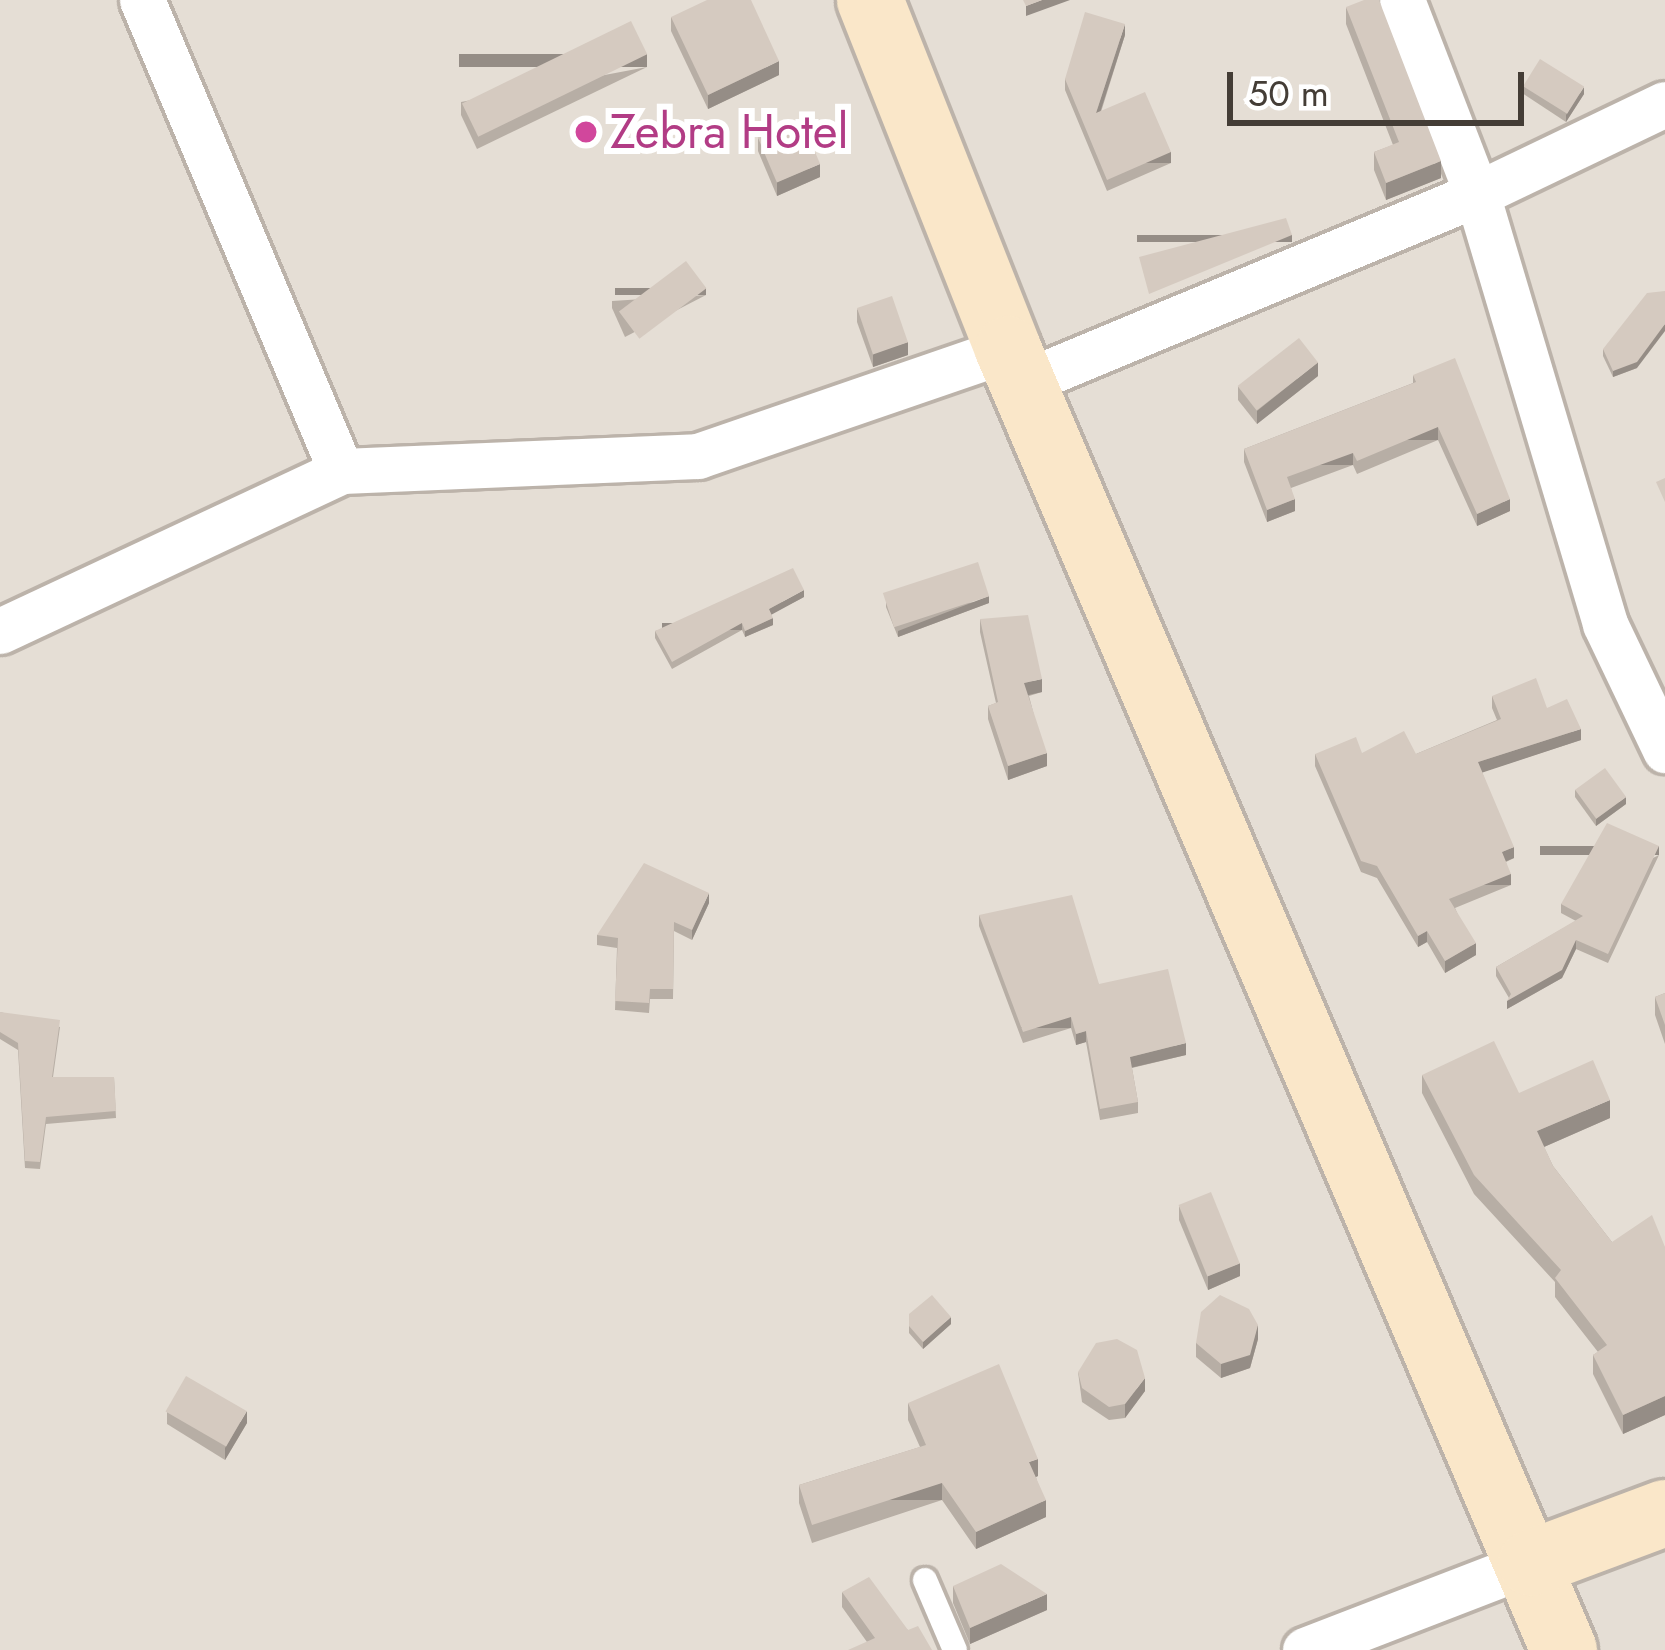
<!DOCTYPE html>
<style>
body{margin:0}
#map{position:relative;width:1665px;height:1650px;overflow:hidden;background:#f2ede7;font-family:Jost,sans-serif}
div>[style]{position:absolute}
[style*='--x']{left:calc(var(--x)*1px);top:calc(var(--y)*1px);width:calc(var(--w)*1px);rotate:calc(var(--a)*1deg)}
.residential>*{inset:0;background:#e5ded5;transform-origin:0 0}
.roads{filter:drop-shadow(3px 0 #bcb3aa) drop-shadow(-3px 0 #bcb3aa) drop-shadow(0 3px #bcb3aa) drop-shadow(0 -3px #bcb3aa)}
.lane>*{height:24px;margin:-12px;padding:0 12px;transform-origin:12px;border-radius:12px;background:#fff}
.street>*{height:45px;margin:-22.5px;padding:0 22.5px;transform-origin:22.5px;border-radius:22.5px;background:#fff}
.secondary>*{height:66px;margin:-33px;padding:0 33px;transform-origin:33px;border-radius:33px;background:#fae7c9}
.wall>*{inset:0;background:#b7aea5}
.shaded-wall>*{inset:0;background:#958d86;transform-origin:0 0}
.building>*{inset:0;background:#d5cac0;transform-origin:0 0}
.dots>*{width:33px;height:33px;translate:-50% -50%;box-sizing:border-box;border:6px solid #fff;border-radius:50%}
span{translate:-50% -50%;white-space:nowrap;text-align:center;line-height:1.15;-webkit-text-stroke:12px #fff;paint-order:stroke}
.hotel-label{font-size:48px;color:#b23c85}
.left{translate:0 -50%;text-align:left}
.scale{position:absolute;left:1227px;top:72px;width:297px;height:54px;box-sizing:border-box;border:6px solid #443d36;border-top:0;padding-left:15px;font-size:36px;line-height:42px;white-space:nowrap;color:#443d36;-webkit-text-stroke:9px #fff;paint-order:stroke}
</style>
<div id="map">
<div class="residential">
<div style="left:0;top:0;width:1665px;height:1650px"></div>
</div>
<div class="roads">
<div class="lane">
<div style="--x:925;--y:1580;--w:76;--a:66.8"></div>
</div>
<div class="street">
<div style="--x:142;--y:0;--w:511;--a:67.1"></div>
<div style="--x:1402;--y:0;--w:208;--a:68.9"></div>
<div style="--x:1477;--y:194;--w:449;--a:73.4"></div>
<div style="--x:1605;--y:624;--w:140;--a:64.5"></div>
<div style="--x:1025;--y:382;--w:490;--a:-22.6"></div>
<div style="--x:1477;--y:194;--w:208;--a:-25.6"></div>
<div style="--x:0;--y:631;--w:377;--a:-25.1"></div>
<div style="--x:341;--y:471;--w:357;--a:-2.4"></div>
<div style="--x:698;--y:456;--w:328;--a:-19"></div>
<div style="--x:1305;--y:1650;--w:242;--a:-21.1"></div>
</div>
<div class="secondary">
<div style="--x:870;--y:0;--w:375;--a:68.4"></div>
<div style="--x:1008;--y:349;--w:1415;--a:66.86"></div>
<div style="--x:1531;--y:1563;--w:143;--a:-20.5"></div>
</div>
</div>
<div class="wall">
<div style="clip-path:polygon(1346px 7px,1441px 178px,1386px 200px,1374px 170px,1374px 152px,1393px 145px,1346px 24px)"></div>
<div style="clip-path:polygon(671px 17px,779px 75px,708px 109px,671px 31px)"></div>
<div style="clip-path:polygon(1125px 35px,1101px 112px,1171px 163px,1107px 191px,1065px 90px,1065px 79px)"></div>
<div style="clip-path:polygon(647px 67px,477px 149px,461px 115px,461px 102px)"></div>
<div style="clip-path:polygon(1522px 86px,1584px 94px,1566px 122px,1522px 93px)"></div>
<div style="clip-path:polygon(758px 138px,820px 177px,777px 196px,758px 151px)"></div>
<div style="clip-path:polygon(706px 295px,625px 337px,612px 308px,612px 301px)"></div>
<div style="clip-path:polygon(857px 309px,908px 355px,873px 367px,857px 322px)"></div>
<div style="clip-path:polygon(1603px 349px,1637px 368px,1613px 377px,1603px 356px)"></div>
<div style="clip-path:polygon(1413px 375px,1510px 511px,1477px 526px,1438px 440px,1357px 474px,1353px 465px,1291px 488px,1295px 511px,1267px 522px,1244px 462px,1244px 449px,1413px 383px)"></div>
<div style="clip-path:polygon(1318px 376px,1257px 424px,1238px 400px,1238px 387px)"></div>
<div style="clip-path:polygon(804px 597px,771px 614px,773px 625px,745px 637px,742px 630px,672px 669px,655px 638px,655px 631px)"></div>
<div style="clip-path:polygon(886px 600px,989px 603px,898px 637px,886px 607px)"></div>
<div style="clip-path:polygon(980px 619px,1042px 692px,1029px 696px,1047px 766px,1008px 780px,988px 719px,988px 706px,996px 703px,980px 632px)"></div>
<div style="clip-path:polygon(1492px 696px,1547px 708px,1581px 740px,1482px 772px,1514px 858px,1506px 862px,1511px 885px,1455px 908px,1476px 955px,1445px 973px,1427px 942px,1418px 947px,1377px 878px,1361px 872px,1315px 766px,1315px 754px,1416px 754px,1497px 720px,1492px 708px)"></div>
<div style="clip-path:polygon(1575px 790px,1626px 804px,1596px 826px,1575px 797px)"></div>
<div style="clip-path:polygon(1659px 855px,1608px 963px,1576px 949px,1562px 978px,1507px 1009px,1509px 998px,1496px 976px,1496px 967px,1576px 921px,1561px 913px,1561px 904px)"></div>
<div style="clip-path:polygon(709px 903px,692px 940px,674px 931px,673px 999px,650px 999px,649px 1013px,615px 1010px,617px 948px,597px 945px,597px 935px)"></div>
<div style="clip-path:polygon(979px 915px,1099px 984px,1186px 1055px,1132px 1068px,1138px 1102px,1138px 1113px,1100px 1120px,1086px 1042px,1076px 1045px,1071px 1028px,1023px 1043px,979px 926px)"></div>
<div style="clip-path:polygon(1665px 993px,1665px 1044px,1655px 1015px,1655px 997px)"></div>
<div style="clip-path:polygon(0 1012px,60px 1027px,53px 1077px,114px 1077px,116px 1118px,46px 1124px,40px 1169px,25px 1168px,18px 1050px,0 1039px)"></div>
<div style="clip-path:polygon(1422px 1075px,1519px 1093px,1610px 1118px,1544px 1147px,1553px 1166px,1612px 1242px,1665px 1247px,1665px 1415px,1623px 1434px,1593px 1374px,1593px 1355px,1598px 1352px,1555px 1297px,1555px 1282px,1474px 1194px,1422px 1093px)"></div>
<div style="clip-path:polygon(1179px 1206px,1240px 1276px,1208px 1290px,1179px 1220px)"></div>
<div style="clip-path:polygon(909px 1314px,951px 1324px,923px 1349px,909px 1333px)"></div>
<div style="clip-path:polygon(1258px 1339px,1250px 1368px,1221px 1378px,1196px 1357px,1196px 1343px)"></div>
<div style="clip-path:polygon(1078px 1372px,1145px 1391px,1125px 1418px,1109px 1420px,1082px 1402px)"></div>
<div style="clip-path:polygon(908px 1403px,1038px 1476px,1036px 1477px,1046px 1517px,976px 1549px,942px 1500px,812px 1543px,799px 1503px,799px 1485px,920px 1447px,908px 1420px)"></div>
<div style="clip-path:polygon(167px 1412px,247px 1423px,225px 1460px,167px 1424px)"></div>
<div style="clip-path:polygon(953px 1586px,1047px 1610px,970px 1644px,953px 1603px)"></div>
<div style="clip-path:polygon(842px 1592px,908px 1630px,867px 1642px,842px 1607px)"></div>
</div>
<div class="shaded-wall">
<div style="clip-path:polygon(1042px 0,1070px 0,1026px 16px,1026px 6px)"></div>
<div style="clip-path:polygon(1125px 24px,1125px 35px,1096px 125px,1096px 113px)"></div>
<div style="left:647px;top:54px;width:13px;height:188px;rotate:90deg"></div>
<div style="clip-path:polygon(779px 61px,779px 75px,708px 109px,708px 95px)"></div>
<div style="clip-path:polygon(1584px 87px,1584px 94px,1566px 122px,1566px 115px)"></div>
<div style="left:1171px;top:152px;width:11px;height:70px;rotate:90deg"></div>
<div style="clip-path:polygon(1441px 161px,1441px 178px,1386px 200px,1386px 183px)"></div>
<div style="clip-path:polygon(820px 164px,820px 177px,777px 196px,777px 182px)"></div>
<div style="left:1292px;top:235px;width:7px;height:155px;rotate:90deg"></div>
<div style="left:706px;top:288px;width:7px;height:91px;rotate:90deg"></div>
<div style="clip-path:polygon(1665px 324px,1665px 331px,1637px 368px,1613px 377px,1613px 371px)"></div>
<div style="clip-path:polygon(908px 342px,908px 355px,873px 367px,873px 353px)"></div>
<div style="clip-path:polygon(1318px 362px,1318px 376px,1257px 424px,1257px 411px)"></div>
<div style="left:1438px;top:427px;width:13px;height:88px;rotate:90deg"></div>
<div style="left:1353px;top:453px;width:12px;height:70px;rotate:90deg"></div>
<div style="clip-path:polygon(1295px 499px,1295px 511px,1267px 522px,1267px 510px)"></div>
<div style="clip-path:polygon(1510px 499px,1510px 511px,1477px 526px,1477px 514px)"></div>
<div style="clip-path:polygon(804px 590px,804px 597px,769px 616px,769px 609px)"></div>
<div style="clip-path:polygon(989px 596px,989px 603px,898px 637px,898px 631px)"></div>
<div style="clip-path:polygon(773px 618px,773px 625px,745px 637px,745px 631px)"></div>
<div style="left:742px;top:623px;width:7px;height:80px;rotate:90deg"></div>
<div style="clip-path:polygon(1042px 679px,1042px 692px,1024px 696px,1024px 683px)"></div>
<div style="clip-path:polygon(1581px 729px,1581px 740px,1478px 774px,1478px 762px)"></div>
<div style="clip-path:polygon(1047px 753px,1047px 766px,1008px 780px,1008px 766px)"></div>
<div style="clip-path:polygon(1626px 797px,1626px 804px,1596px 826px,1596px 819px)"></div>
<div style="left:1659px;top:846px;width:9px;height:119px;rotate:90deg"></div>
<div style="clip-path:polygon(1514px 847px,1514px 858px,1502px 863px,1502px 852px)"></div>
<div style="left:1511px;top:874px;width:11px;height:67px;rotate:90deg"></div>
<div style="clip-path:polygon(709px 893px,709px 903px,692px 940px,692px 930px)"></div>
<div style="clip-path:polygon(1427px 931px,1427px 942px,1418px 947px,1418px 936px)"></div>
<div style="clip-path:polygon(1576px 940px,1576px 949px,1562px 978px,1507px 1009px,1507px 1001px)"></div>
<div style="clip-path:polygon(1476px 943px,1476px 955px,1445px 973px,1445px 961px)"></div>
<div style="left:1071px;top:1017px;width:11px;height:50px;rotate:90deg"></div>
<div style="clip-path:polygon(1086px 1031px,1086px 1042px,1076px 1045px,1076px 1034px)"></div>
<div style="clip-path:polygon(1186px 1043px,1186px 1055px,1130px 1068px,1130px 1057px)"></div>
<div style="clip-path:polygon(1610px 1100px,1610px 1118px,1537px 1150px,1537px 1131px)"></div>
<div style="clip-path:polygon(1240px 1263px,1240px 1276px,1208px 1290px,1208px 1276px)"></div>
<div style="clip-path:polygon(951px 1317px,951px 1324px,923px 1349px,923px 1342px)"></div>
<div style="clip-path:polygon(1258px 1325px,1258px 1339px,1250px 1368px,1221px 1378px,1221px 1364px)"></div>
<div style="clip-path:polygon(1145px 1378px,1145px 1391px,1125px 1418px,1125px 1404px)"></div>
<div style="clip-path:polygon(1665px 1396px,1665px 1415px,1623px 1434px,1623px 1415px)"></div>
<div style="clip-path:polygon(247px 1411px,247px 1423px,225px 1460px,225px 1448px)"></div>
<div style="clip-path:polygon(1038px 1459px,1038px 1476px,1029px 1480px,1029px 1462px)"></div>
<div style="left:942px;top:1483px;width:17px;height:137px;rotate:90deg"></div>
<div style="clip-path:polygon(1046px 1500px,1046px 1517px,976px 1549px,976px 1532px)"></div>
<div style="clip-path:polygon(1047px 1594px,1047px 1610px,970px 1644px,970px 1628px)"></div>
</div>
<div class="building">
<div style="clip-path:polygon(707px 0,751px 0,779px 61px,708px 95px,671px 17px)"></div>
<div style="clip-path:polygon(1023px 0,1042px 0,1026px 6px)"></div>
<div style="clip-path:polygon(1364px 0,1379px 0,1441px 161px,1386px 183px,1374px 152px,1399px 142px,1346px 7px)"></div>
<div style="clip-path:polygon(1085px 12px,1125px 24px,1096px 113px,1145px 92px,1171px 152px,1107px 180px,1065px 79px)"></div>
<div style="left:631px;top:21px;width:37px;height:188px;rotate:64deg"></div>
<div style="left:1540px;top:59px;width:52px;height:32px;rotate:32deg"></div>
<div style="left:801px;top:119px;width:49px;height:47px;rotate:67deg"></div>
<div style="clip-path:polygon(1286px 218px,1292px 235px,1149px 294px,1139px 257px)"></div>
<div style="left:686px;top:261px;width:34px;height:84px;rotate:53deg"></div>
<div style="clip-path:polygon(1665px 291px,1665px 324px,1637px 362px,1613px 371px,1603px 349px,1647px 293px)"></div>
<div style="left:892px;top:296px;width:49px;height:37px;rotate:71deg"></div>
<div style="left:1299px;top:338px;width:31px;height:78px;rotate:52deg"></div>
<div style="clip-path:polygon(1455px 358px,1510px 499px,1477px 514px,1438px 427px,1357px 461px,1353px 453px,1287px 477px,1295px 499px,1267px 510px,1244px 449px,1416px 382px,1413px 375px)"></div>
<div style="clip-path:polygon(1665px 478px,1665px 502px,1656px 482px)"></div>
<div style="left:978px;top:562px;width:36px;height:100px;rotate:72deg"></div>
<div style="clip-path:polygon(793px 568px,804px 590px,769px 609px,773px 618px,745px 631px,742px 623px,672px 662px,655px 631px)"></div>
<div style="clip-path:polygon(1028px 615px,1042px 679px,1024px 683px,1047px 753px,1008px 766px,988px 706px,998px 702px,980px 619px)"></div>
<div style="clip-path:polygon(1536px 678px,1547px 708px,1567px 699px,1581px 729px,1478px 762px,1514px 847px,1502px 852px,1511px 874px,1449px 899px,1476px 943px,1445px 961px,1427px 931px,1418px 936px,1377px 866px,1361px 861px,1315px 754px,1356px 737px,1362px 753px,1404px 731px,1416px 754px,1501px 719px,1492px 696px)"></div>
<div style="left:1605px;top:768px;width:36px;height:37px;rotate:54deg"></div>
<div style="clip-path:polygon(1607px 823px,1659px 846px,1608px 954px,1576px 940px,1562px 970px,1507px 1001px,1511px 994px,1496px 967px,1583px 916px,1561px 904px)"></div>
<div style="clip-path:polygon(644px 863px,709px 893px,692px 930px,674px 922px,673px 989px,650px 989px,649px 1003px,615px 1001px,618px 938px,597px 935px)"></div>
<div style="clip-path:polygon(1072px 895px,1099px 984px,1168px 969px,1186px 1043px,1130px 1057px,1138px 1102px,1100px 1109px,1086px 1031px,1076px 1034px,1071px 1017px,1023px 1032px,979px 915px)"></div>
<div style="clip-path:polygon(1665px 993px,1665px 1025px,1655px 997px)"></div>
<div style="clip-path:polygon(0 1012px,60px 1020px,52px 1077px,114px 1077px,116px 1111px,46px 1117px,40px 1162px,25px 1161px,18px 1043px,0 1032px)"></div>
<div style="clip-path:polygon(1494px 1041px,1519px 1093px,1593px 1060px,1610px 1100px,1537px 1131px,1553px 1166px,1612px 1242px,1652px 1215px,1665px 1247px,1665px 1396px,1623px 1415px,1593px 1355px,1607px 1345px,1555px 1278px,1561px 1270px,1474px 1175px,1422px 1075px)"></div>
<div style="left:1211px;top:1192px;width:77px;height:35px;rotate:68deg"></div>
<div style="clip-path:polygon(932px 1295px,951px 1317px,923px 1342px,909px 1326px,909px 1314px)"></div>
<div style="clip-path:polygon(1220px 1295px,1249px 1309px,1258px 1325px,1250px 1355px,1221px 1364px,1196px 1343px,1201px 1312px)"></div>
<div style="clip-path:polygon(1117px 1339px,1137px 1350px,1145px 1378px,1125px 1404px,1109px 1407px,1082px 1388px,1078px 1372px,1096px 1343px)"></div>
<div style="clip-path:polygon(999px 1364px,1038px 1459px,1029px 1462px,1046px 1500px,976px 1532px,942px 1483px,812px 1525px,799px 1485px,926px 1445px,908px 1403px)"></div>
<div style="left:186px;top:1376px;width:70px;height:41px;rotate:30deg"></div>
<div style="clip-path:polygon(1001px 1564px,1047px 1594px,970px 1628px,953px 1586px)"></div>
<div style="clip-path:polygon(869px 1577px,908px 1630px,918px 1626px,932px 1650px,848px 1650px,875px 1638px,842px 1592px)"></div>
</div>
<div class="dots">
<div style="left:586px;top:132px;background:#d1479c"></div>
</div>
<div class="hotel-label">
<span class="left" style="left:610px;top:132px">Zebra Hotel</span>
</div>
<div class="scale">50 m</div>
</div>
